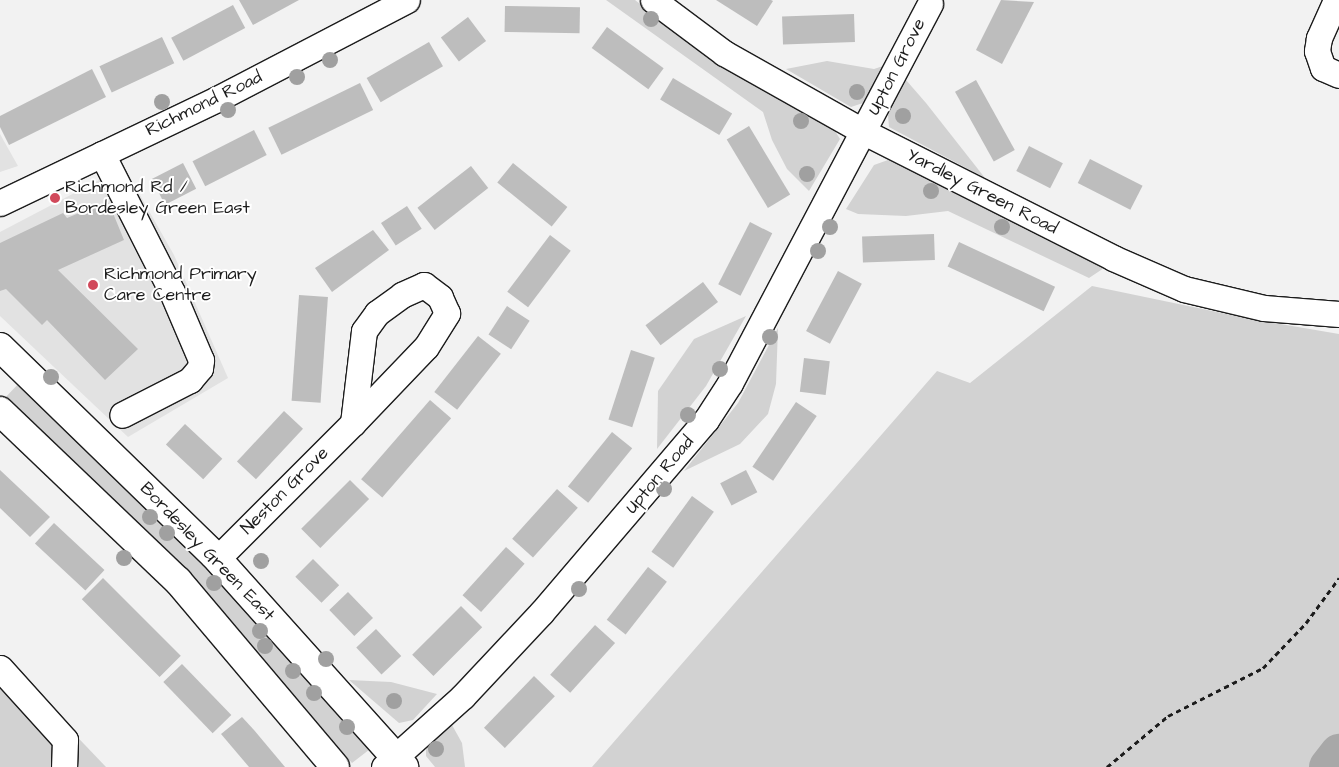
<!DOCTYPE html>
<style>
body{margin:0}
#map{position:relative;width:1339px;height:767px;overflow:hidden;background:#f2f2f2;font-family:"Architects Daughter",sans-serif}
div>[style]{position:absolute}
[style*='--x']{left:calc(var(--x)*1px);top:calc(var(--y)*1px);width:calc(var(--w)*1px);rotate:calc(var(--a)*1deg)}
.built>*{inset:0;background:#e2e2e2}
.green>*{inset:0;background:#d2d2d2}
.river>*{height:38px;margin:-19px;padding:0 19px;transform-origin:19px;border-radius:19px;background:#a8a8a8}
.building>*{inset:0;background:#bdbdbd;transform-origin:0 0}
.path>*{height:3px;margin-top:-1.5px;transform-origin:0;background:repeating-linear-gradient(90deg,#1c1c1c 0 5px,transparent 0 9px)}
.roads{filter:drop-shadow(1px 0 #1c1c1c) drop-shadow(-1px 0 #1c1c1c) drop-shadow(0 1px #1c1c1c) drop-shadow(0 -1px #1c1c1c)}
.minor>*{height:25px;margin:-12.5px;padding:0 12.5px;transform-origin:12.5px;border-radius:12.5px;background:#fff}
.major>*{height:28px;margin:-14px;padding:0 14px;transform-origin:14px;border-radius:14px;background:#fff}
.trees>*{width:16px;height:16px;margin:-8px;border-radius:50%;background:#a0a0a0}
.dots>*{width:14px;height:14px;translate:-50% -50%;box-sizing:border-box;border:2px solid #fff;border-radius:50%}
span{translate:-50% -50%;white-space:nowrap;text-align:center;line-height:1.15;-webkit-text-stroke:4px #fff;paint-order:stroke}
.street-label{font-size:18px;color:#1c1c1c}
.poi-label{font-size:18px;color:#1c1c1c}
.left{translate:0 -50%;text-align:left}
</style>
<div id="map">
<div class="built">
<div style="clip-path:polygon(0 134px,18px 166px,0 172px)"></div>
<div style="clip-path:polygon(124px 167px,174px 255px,228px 378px,128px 437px,0 316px,0 232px)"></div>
</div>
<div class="green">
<div style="clip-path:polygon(606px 0,635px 0,678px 34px,832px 126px,840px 139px,809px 191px,787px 169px,772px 140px,763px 112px)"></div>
<div style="clip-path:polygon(827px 61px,874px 69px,889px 64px,866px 102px,851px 107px,786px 69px)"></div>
<div style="clip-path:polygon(906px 80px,926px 103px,985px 178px,889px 127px,888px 115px)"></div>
<div style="clip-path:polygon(888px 160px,1107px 266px,1089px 278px,948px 211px,906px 216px,858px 214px,846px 209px,874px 165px)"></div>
<div style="clip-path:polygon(1092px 286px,1246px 318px,1339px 334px,1339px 767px,592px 767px,937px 371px,970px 383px)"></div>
<div style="clip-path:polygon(746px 316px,706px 386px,657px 449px,658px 391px,694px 339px)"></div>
<div style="clip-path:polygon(778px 328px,776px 384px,768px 414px,740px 444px,684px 471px,738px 403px)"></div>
<div style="clip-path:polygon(23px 379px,129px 483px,374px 746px,352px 763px,183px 579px,1px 402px)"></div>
<div style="clip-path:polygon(0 656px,106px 767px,0 767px)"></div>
<div style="clip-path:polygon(349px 680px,391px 682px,437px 694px,413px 720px,399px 723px)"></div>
<div style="clip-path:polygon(452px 725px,462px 743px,465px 767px,435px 767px,426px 756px,426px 750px,429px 743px)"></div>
</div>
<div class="river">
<div style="--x:1328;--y:767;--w:18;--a:-52"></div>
</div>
<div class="building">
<div style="clip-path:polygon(239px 0,299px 0,253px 25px)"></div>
<div style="clip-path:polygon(716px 0,771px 0,773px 1px,757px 26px)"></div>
<div style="clip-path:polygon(1001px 0,1034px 2px,1002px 64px,976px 50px)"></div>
<div style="left:233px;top:5px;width:26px;height:70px;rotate:62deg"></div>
<div style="left:505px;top:6px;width:75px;height:26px;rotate:1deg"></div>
<div style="left:854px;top:14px;width:28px;height:72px;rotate:88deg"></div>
<div style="left:468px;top:17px;width:30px;height:34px;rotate:53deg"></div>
<div style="left:607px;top:27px;width:70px;height:26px;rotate:36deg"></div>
<div style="left:162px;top:37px;width:29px;height:69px;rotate:65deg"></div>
<div style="left:429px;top:42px;width:28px;height:72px;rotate:60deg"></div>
<div style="clip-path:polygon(92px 69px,106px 97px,9px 145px,0 127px,0 116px)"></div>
<div style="left:673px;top:78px;width:69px;height:25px;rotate:31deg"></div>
<div style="left:976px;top:80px;width:80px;height:24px;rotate:61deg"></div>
<div style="left:360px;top:83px;width:30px;height:102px;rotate:64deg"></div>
<div style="left:749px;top:126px;width:80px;height:26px;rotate:59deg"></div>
<div style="left:254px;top:130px;width:28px;height:69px;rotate:63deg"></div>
<div style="left:1029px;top:146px;width:38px;height:28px;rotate:27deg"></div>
<div style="left:1090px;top:159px;width:59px;height:27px;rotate:27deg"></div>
<div style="left:183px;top:163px;width:29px;height:35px;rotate:63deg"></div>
<div style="left:513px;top:163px;width:70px;height:25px;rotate:39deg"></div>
<div style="left:471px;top:166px;width:28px;height:68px;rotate:52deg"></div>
<div style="clip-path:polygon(108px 201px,124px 240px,58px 270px,138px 349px,105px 380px,47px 320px,42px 325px,6px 289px,0 291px,0 243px,63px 213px,67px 218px)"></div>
<div style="left:407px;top:206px;width:27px;height:31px;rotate:57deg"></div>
<div style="left:750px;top:222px;width:25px;height:70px;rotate:27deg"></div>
<div style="clip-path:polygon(373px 230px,389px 250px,332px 292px,315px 268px)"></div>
<div style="left:934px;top:234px;width:26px;height:72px;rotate:88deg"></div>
<div style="left:550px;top:235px;width:26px;height:71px;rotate:37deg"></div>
<div style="left:959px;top:242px;width:106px;height:27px;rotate:25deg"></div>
<div style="left:838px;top:271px;width:27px;height:68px;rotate:28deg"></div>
<div style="left:703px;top:282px;width:25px;height:72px;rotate:53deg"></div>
<div style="left:299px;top:295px;width:29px;height:106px;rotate:4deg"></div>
<div style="left:507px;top:306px;width:27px;height:34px;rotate:33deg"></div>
<div style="left:478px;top:336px;width:29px;height:71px;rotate:38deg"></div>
<div style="left:631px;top:350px;width:25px;height:73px;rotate:18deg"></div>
<div style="left:804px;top:358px;width:26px;height:34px;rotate:7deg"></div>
<div style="left:430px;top:400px;width:28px;height:105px;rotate:41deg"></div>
<div style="left:796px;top:402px;width:25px;height:78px;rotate:34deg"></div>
<div style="left:284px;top:411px;width:26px;height:69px;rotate:43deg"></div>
<div style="left:185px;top:424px;width:51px;height:28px;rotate:43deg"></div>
<div style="left:612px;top:432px;width:26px;height:70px;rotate:39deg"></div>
<div style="clip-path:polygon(0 470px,50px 517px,30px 537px,0 508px)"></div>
<div style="left:746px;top:470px;width:25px;height:29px;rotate:63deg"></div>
<div style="left:350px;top:480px;width:27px;height:69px;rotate:45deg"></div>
<div style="left:557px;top:489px;width:28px;height:67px;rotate:42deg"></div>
<div style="left:692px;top:496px;width:27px;height:69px;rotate:36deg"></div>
<div style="left:54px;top:523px;width:69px;height:28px;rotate:43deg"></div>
<div style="left:506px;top:547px;width:25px;height:65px;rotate:42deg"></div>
<div style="left:313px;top:559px;width:37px;height:25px;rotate:45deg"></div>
<div style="left:648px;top:567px;width:24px;height:67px;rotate:38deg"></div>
<div style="left:103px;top:578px;width:110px;height:30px;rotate:45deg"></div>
<div style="left:348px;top:592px;width:36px;height:26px;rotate:46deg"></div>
<div style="left:461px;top:606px;width:30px;height:69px;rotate:45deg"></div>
<div style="left:595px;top:625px;width:27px;height:67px;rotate:42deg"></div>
<div style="left:376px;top:629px;width:37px;height:27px;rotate:47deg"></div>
<div style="left:182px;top:664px;width:71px;height:26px;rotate:46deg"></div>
<div style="left:534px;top:676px;width:29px;height:72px;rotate:44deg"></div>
<div style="clip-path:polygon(242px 717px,254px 730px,285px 767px,249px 767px,221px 734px)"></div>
</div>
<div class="path">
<div style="--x:1107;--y:767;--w:80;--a:-39.9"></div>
<div style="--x:1168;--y:716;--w:106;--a:-26.8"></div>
<div style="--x:1263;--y:668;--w:62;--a:-46.3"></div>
<div style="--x:1306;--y:623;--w:56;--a:-53.7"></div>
</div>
<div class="roads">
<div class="minor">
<div style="--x:653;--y:0;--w:89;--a:36.7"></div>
<div style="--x:724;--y:53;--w:161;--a:29.4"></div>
<div style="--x:864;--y:132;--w:279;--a:26.8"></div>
<div style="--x:1113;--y:258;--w:77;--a:23.6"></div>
<div style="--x:1184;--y:289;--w:82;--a:13.4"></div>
<div style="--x:1264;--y:308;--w:75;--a:4.6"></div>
<div style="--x:1336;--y:0;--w:42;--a:114.1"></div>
<div style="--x:1319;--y:38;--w:13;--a:99"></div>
<div style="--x:1317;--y:51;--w:18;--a:71"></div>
<div style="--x:1323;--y:68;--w:17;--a:24"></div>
<div style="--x:102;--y:154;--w:155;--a:63.1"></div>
<div style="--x:172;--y:292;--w:74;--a:66.9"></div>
<div style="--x:201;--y:360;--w:8;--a:97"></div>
<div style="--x:200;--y:368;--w:16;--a:130"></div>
<div style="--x:190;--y:380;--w:76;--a:152.8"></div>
<div style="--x:0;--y:203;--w:241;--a:-25.6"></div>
<div style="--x:217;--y:99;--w:214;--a:-27.5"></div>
<div style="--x:217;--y:559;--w:192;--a:-45"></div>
<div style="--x:353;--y:423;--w:105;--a:-46.2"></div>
<div style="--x:426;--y:347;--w:40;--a:-58"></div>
<div style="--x:447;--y:313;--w:17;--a:-114"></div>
<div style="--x:440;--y:297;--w:20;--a:-143"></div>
<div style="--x:424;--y:285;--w:24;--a:156"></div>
<div style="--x:402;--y:295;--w:31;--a:144"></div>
<div style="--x:377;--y:313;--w:22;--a:126"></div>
<div style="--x:364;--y:331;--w:93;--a:96.8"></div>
<div style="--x:0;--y:668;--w:97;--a:47.9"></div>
<div style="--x:65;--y:740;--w:27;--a:92"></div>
<div style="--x:384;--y:767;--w:106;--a:-41.9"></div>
<div style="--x:463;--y:696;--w:114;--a:-46.8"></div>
<div style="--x:541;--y:613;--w:254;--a:-49.5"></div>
<div style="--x:706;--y:420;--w:44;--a:-57"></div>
<div style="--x:730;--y:383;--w:429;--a:-62.2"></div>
</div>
<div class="major">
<div style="--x:0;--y:347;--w:298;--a:44.2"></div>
<div style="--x:214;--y:555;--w:285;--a:48.1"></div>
<div style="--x:0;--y:411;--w:246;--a:43.7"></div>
<div style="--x:178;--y:581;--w:243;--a:49.8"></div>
</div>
</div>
<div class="trees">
<div style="left:651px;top:19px"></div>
<div style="left:330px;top:60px"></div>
<div style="left:297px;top:77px"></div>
<div style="left:857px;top:92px"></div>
<div style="left:162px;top:102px"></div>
<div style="left:228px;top:110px"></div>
<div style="left:903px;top:116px"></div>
<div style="left:801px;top:121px"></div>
<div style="left:807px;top:174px"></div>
<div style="left:931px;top:191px"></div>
<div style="left:830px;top:227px"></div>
<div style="left:1002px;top:227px"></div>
<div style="left:818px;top:251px"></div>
<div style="left:770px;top:337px"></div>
<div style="left:720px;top:369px"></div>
<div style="left:51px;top:377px"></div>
<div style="left:688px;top:415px"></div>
<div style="left:664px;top:489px"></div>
<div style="left:150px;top:517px"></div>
<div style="left:167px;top:533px"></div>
<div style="left:124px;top:558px"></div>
<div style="left:261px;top:561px"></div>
<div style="left:214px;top:583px"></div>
<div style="left:579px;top:589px"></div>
<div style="left:260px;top:631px"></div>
<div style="left:265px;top:646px"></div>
<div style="left:326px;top:659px"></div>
<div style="left:293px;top:671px"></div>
<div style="left:314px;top:693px"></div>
<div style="left:394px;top:701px"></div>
<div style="left:347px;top:727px"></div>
<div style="left:436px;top:749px"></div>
</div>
<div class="dots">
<div style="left:55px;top:198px;background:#d1495b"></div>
<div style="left:93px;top:285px;background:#d1495b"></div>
</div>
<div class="street-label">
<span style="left:897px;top:67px;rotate:-63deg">Upton Grove</span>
<span style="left:204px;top:104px;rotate:-26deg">Richmond Road</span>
<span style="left:982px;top:192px;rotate:27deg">Yardley Green Road</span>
<span style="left:660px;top:475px;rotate:-50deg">Upton Road</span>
<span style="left:285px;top:491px;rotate:-45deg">Neston Grove</span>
<span style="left:207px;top:552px;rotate:46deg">Bordesley Green East</span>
</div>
<div class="poi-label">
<span class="left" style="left:65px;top:198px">Richmond Rd /<br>Bordesley Green East</span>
<span class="left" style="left:104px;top:285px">Richmond Primary<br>Care Centre</span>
</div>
</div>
